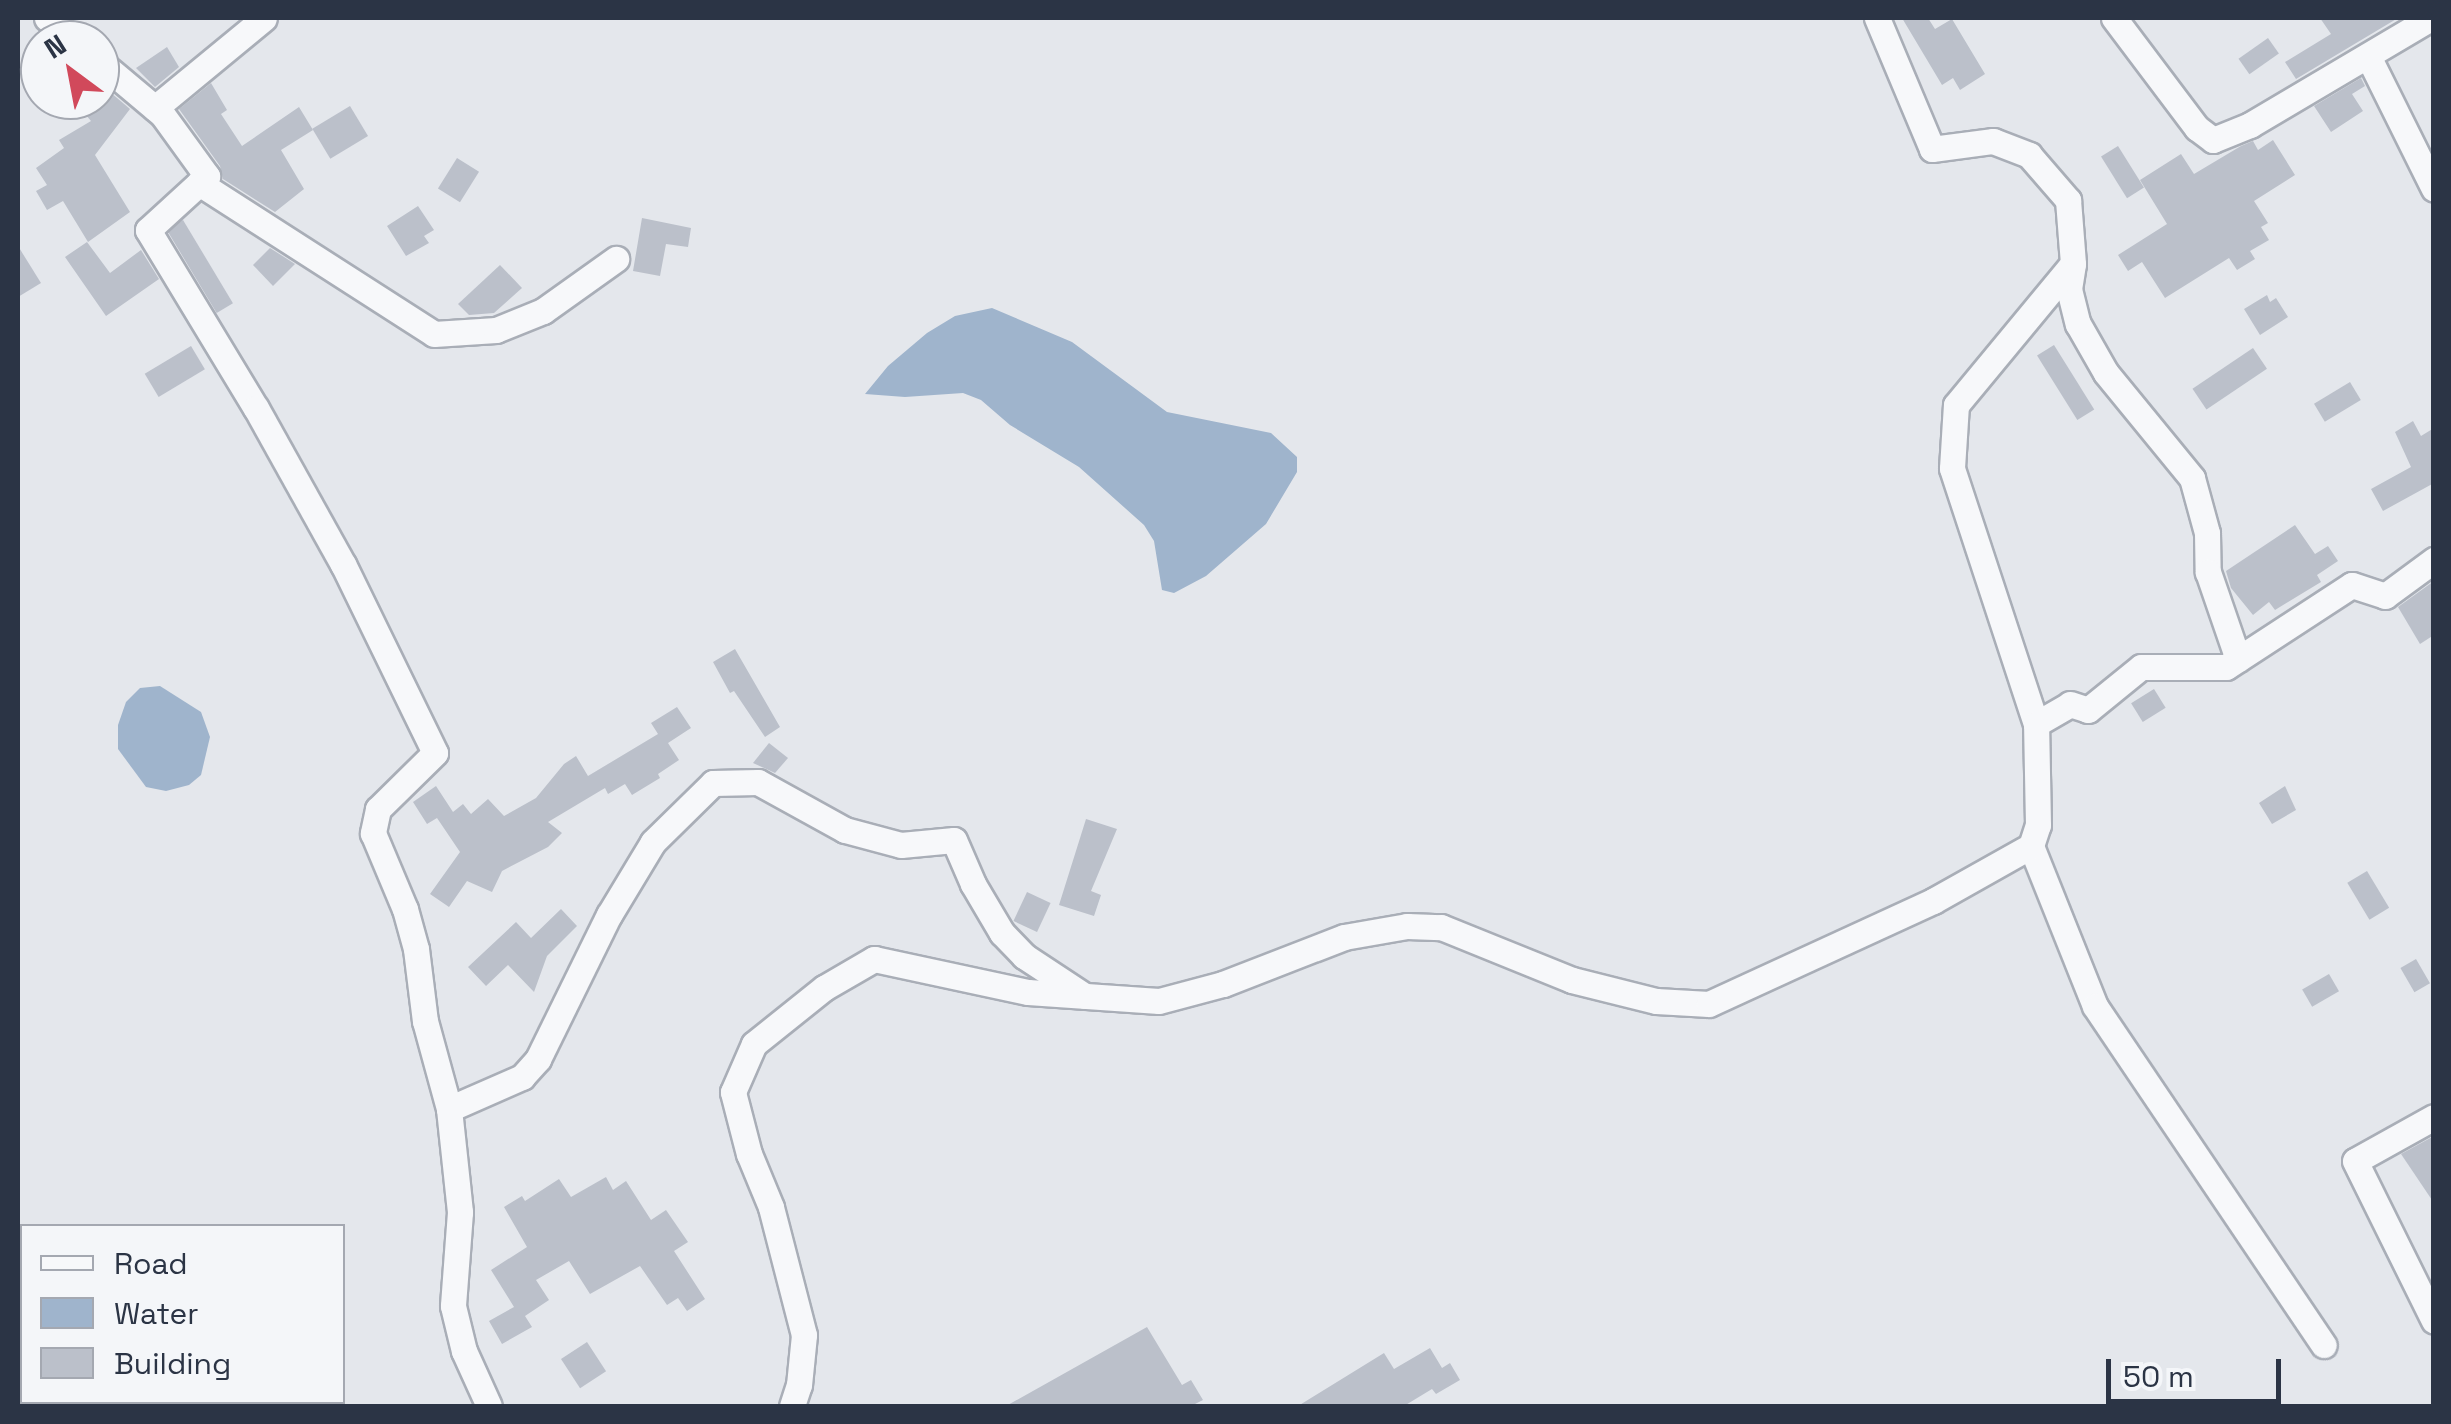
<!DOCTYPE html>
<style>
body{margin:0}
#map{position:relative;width:2451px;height:1424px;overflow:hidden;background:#e4e7ec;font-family:"Space Grotesk",sans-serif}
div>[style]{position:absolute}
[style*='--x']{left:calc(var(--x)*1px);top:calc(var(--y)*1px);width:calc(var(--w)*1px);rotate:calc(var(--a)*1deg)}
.water>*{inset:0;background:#9fb4cc}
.building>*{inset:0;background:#bbc0ca;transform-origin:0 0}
.roads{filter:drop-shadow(2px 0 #a9aeb7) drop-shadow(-2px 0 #a9aeb7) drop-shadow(0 2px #a9aeb7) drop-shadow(0 -2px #a9aeb7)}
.street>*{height:25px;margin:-12.5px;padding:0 12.5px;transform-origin:12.5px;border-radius:12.5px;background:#f7f8fa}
span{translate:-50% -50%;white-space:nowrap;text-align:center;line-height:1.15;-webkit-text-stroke:10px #f4f6f9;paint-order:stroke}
.frame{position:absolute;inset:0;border:20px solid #2b3445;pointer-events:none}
.legend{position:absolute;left:20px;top:1224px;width:325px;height:180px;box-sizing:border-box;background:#f4f6f9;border:2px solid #a4a8b1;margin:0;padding:12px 18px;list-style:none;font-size:30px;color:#2b3445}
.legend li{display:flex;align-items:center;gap:20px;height:50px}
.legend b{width:50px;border:2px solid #a4a8b1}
.north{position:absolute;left:20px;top:20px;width:100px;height:100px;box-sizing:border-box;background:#f4f6f9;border:2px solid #a4a8b1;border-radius:50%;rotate:328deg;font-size:28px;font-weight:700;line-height:40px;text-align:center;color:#2b3445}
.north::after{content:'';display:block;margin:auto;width:35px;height:45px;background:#d1495b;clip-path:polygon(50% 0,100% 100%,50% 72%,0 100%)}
.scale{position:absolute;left:2106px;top:1359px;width:175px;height:45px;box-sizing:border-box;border:5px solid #2b3445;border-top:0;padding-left:12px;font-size:30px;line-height:35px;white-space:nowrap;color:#2b3445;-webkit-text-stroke:8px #f4f6f9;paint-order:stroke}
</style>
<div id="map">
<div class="water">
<div style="clip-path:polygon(992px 308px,1072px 342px,1167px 412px,1271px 433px,1297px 457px,1297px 472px,1266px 524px,1206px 576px,1174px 593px,1162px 590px,1154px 541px,1144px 525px,1079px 467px,1010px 425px,981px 400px,963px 393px,905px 397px,865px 394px,888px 366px,927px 333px,955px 316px)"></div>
<div style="clip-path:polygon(160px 686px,201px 712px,210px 737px,201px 775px,189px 785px,166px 791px,146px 787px,118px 749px,118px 725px,126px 702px,140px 688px)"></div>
</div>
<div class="building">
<div style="clip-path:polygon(1902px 18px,1928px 18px,1935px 29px,1952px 19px,1985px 74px,1960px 90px,1953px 78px,1942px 85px)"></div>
<div style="clip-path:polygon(2320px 18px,2398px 18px,2296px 79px,2285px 62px,2331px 34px)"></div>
<div style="left:2268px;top:38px;width:19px;height:36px;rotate:55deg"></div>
<div style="clip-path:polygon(167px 47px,179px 67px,155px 87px,136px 68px)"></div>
<div style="clip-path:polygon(2361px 78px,2365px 86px,2352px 94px,2363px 111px,2331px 132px,2314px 106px)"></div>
<div style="clip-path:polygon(211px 83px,227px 110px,221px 114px,242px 146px,299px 107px,313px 130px,281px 150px,304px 189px,275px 212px,223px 179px,220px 166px,179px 109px)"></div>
<div style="clip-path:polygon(110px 92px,130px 109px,95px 155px,130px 212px,88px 242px,63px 201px,47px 210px,36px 191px,47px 185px,36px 168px,64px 148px,59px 140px,91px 121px,85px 114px)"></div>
<div style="left:350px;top:106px;width:35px;height:44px;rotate:59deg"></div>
<div style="clip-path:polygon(2273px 140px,2295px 175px,2254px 201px,2268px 223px,2261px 227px,2269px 240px,2250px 251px,2255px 259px,2237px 270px,2229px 258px,2165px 298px,2142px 262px,2128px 271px,2118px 255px,2167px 224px,2140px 180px,2181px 154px,2194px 174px,2241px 146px,2253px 141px,2258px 150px)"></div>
<div style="left:2118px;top:146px;width:49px;height:20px;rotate:58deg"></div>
<div style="left:457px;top:158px;width:26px;height:36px;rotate:32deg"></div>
<div style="clip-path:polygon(418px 206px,434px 230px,424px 236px,429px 243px,406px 256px,387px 226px)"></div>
<div style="clip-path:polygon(642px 218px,691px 228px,688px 247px,666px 244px,660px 276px,633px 271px)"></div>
<div style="left:183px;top:220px;width:97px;height:19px;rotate:59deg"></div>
<div style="clip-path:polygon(87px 242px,110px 273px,141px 250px,159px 279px,106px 316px,65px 257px)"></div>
<div style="clip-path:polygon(18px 246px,41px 283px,18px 297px)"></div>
<div style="clip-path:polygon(270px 248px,295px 264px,273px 286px,253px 265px)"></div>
<div style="clip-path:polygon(500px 265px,522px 288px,494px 313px,469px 315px,458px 304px)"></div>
<div style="clip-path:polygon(2267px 295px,2270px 302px,2276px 298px,2288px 317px,2260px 335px,2244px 309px)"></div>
<div style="left:2054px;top:345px;width:76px;height:20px;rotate:58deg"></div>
<div style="left:191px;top:346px;width:27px;height:54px;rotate:59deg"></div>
<div style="left:2253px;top:348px;width:25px;height:73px;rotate:56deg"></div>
<div style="left:2350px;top:382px;width:21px;height:42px;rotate:59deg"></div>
<div style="clip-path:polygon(2413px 421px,2421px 436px,2434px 428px,2434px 483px,2383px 511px,2371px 489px,2411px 467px,2395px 432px)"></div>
<div style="clip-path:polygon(2295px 525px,2315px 554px,2328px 546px,2338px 561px,2317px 575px,2321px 582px,2275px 610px,2269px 602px,2253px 615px,2231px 588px,2226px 571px)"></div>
<div style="clip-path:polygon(2434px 581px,2434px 635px,2420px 644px,2398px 607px)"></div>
<div style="clip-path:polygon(735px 649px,780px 727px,765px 737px,734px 691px,730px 693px,713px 662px)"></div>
<div style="left:2154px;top:689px;width:22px;height:27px;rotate:58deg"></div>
<div style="clip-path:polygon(677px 707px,691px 728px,668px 743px,679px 760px,658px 774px,660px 778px,632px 795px,625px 784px,608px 794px,605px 788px,548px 822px,562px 833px,548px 847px,502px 871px,492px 892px,467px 881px,449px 907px,430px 894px,460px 852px,437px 818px,427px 824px,413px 802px,436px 786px,453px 812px,463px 804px,471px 814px,488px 799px,504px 816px,536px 798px,564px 764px,576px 756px,588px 776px,658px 734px,651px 723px)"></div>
<div style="clip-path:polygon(769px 743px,788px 758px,775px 773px,753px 763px)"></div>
<div style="clip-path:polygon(2285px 786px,2296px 810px,2272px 824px,2259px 803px)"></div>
<div style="clip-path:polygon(1086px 819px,1117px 829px,1091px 891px,1101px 895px,1094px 916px,1059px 905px)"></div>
<div style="left:2367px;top:871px;width:43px;height:23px;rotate:59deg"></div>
<div style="left:1027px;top:892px;width:26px;height:32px;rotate:25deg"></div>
<div style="clip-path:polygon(561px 909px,577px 926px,547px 956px,534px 992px,508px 965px,486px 986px,468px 967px,516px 922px,531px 938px)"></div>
<div style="left:2416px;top:959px;width:28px;height:18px;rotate:60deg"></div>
<div style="left:2329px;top:974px;width:20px;height:31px;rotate:60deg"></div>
<div style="clip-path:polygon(2434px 1136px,2434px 1203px,2401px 1154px)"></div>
<div style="clip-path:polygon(606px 1177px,613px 1190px,626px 1181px,651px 1220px,666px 1210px,688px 1242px,674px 1251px,705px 1299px,687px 1311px,678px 1298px,667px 1305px,640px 1266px,590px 1294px,569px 1261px,536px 1280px,549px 1300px,525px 1316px,532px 1327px,502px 1344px,489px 1321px,514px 1307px,491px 1270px,527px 1247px,504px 1207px,522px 1196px,525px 1201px,559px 1179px,571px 1197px)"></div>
<div style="clip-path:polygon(1147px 1327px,1182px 1385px,1191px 1380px,1203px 1400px,1191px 1406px,1006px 1406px)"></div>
<div style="left:587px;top:1342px;width:35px;height:31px;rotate:57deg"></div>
<div style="clip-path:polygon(1430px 1348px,1442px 1368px,1450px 1363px,1460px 1380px,1436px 1394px,1432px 1389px,1404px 1406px,1298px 1406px,1384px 1353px,1394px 1369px)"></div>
</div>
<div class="roads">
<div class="street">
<div style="--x:47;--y:18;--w:35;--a:39"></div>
<div style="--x:1877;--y:18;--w:142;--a:67.2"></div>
<div style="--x:1932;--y:149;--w:62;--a:-7.5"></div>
<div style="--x:1993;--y:141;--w:39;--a:21"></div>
<div style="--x:2029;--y:155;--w:60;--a:49.1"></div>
<div style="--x:2068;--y:200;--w:64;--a:85.5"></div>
<div style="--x:2073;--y:264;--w:25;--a:99"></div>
<div style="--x:2069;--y:289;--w:36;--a:76"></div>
<div style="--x:2078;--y:324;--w:56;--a:60.3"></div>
<div style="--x:2106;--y:373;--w:136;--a:50.7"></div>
<div style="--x:2192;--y:478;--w:57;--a:74.7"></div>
<div style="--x:2207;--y:533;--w:39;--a:89"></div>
<div style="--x:2208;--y:572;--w:92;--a:71"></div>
<div style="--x:2114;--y:18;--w:138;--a:53"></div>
<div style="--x:2197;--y:128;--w:20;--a:37"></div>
<div style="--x:2213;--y:140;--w:40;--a:-22"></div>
<div style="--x:2250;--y:125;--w:210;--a:-30.6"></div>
<div style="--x:2368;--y:56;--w:148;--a:63.6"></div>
<div style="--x:100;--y:62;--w:81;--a:40"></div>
<div style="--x:162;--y:114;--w:77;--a:54"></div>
<div style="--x:207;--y:176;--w:80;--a:137.5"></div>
<div style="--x:148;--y:230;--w:208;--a:58.8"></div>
<div style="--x:256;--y:408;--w:179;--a:60.9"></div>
<div style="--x:343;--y:564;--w:210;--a:64"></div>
<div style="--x:435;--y:753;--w:80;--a:135.5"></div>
<div style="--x:378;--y:809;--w:25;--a:102"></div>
<div style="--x:373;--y:833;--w:82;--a:67.2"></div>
<div style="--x:405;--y:909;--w:41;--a:74.6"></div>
<div style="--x:416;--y:949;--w:73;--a:82.9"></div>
<div style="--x:425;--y:1021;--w:91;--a:74.7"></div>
<div style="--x:449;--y:1109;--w:104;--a:83.9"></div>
<div style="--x:460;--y:1212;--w:94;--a:94.3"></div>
<div style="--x:453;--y:1306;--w:46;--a:76.3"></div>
<div style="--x:464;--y:1351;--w:60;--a:65.6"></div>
<div style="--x:155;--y:108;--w:141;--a:-39.5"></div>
<div style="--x:199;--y:183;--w:279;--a:32.7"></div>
<div style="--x:434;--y:334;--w:62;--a:-3.7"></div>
<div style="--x:496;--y:330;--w:51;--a:-22"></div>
<div style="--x:543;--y:311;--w:90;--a:-35.5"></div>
<div style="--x:2036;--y:724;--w:269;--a:-108.2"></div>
<div style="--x:1952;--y:468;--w:63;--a:-86.4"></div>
<div style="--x:1956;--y:405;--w:182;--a:-50.4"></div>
<div style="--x:2031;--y:846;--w:172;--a:68.2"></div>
<div style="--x:2095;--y:1006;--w:409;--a:56"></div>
<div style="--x:449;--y:1109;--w:80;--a:-23.7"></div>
<div style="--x:522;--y:1077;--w:24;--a:-48"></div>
<div style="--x:538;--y:1059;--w:161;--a:-63.8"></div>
<div style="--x:609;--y:915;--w:85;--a:-58.9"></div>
<div style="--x:653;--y:842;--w:84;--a:-44.5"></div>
<div style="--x:713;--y:783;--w:45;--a:-1.3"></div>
<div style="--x:758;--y:782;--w:99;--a:28.9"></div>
<div style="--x:845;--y:830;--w:58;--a:15"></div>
<div style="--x:901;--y:845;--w:53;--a:-5.4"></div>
<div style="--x:954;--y:840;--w:48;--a:66.6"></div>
<div style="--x:973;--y:884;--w:57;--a:59.4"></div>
<div style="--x:1002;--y:933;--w:32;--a:46"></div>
<div style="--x:1024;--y:956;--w:73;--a:33.3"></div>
<div style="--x:2434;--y:1117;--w:90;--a:150.9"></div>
<div style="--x:2355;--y:1161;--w:178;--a:63.7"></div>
<div style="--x:792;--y:1406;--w:22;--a:-72"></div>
<div style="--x:799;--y:1385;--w:50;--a:-84.3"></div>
<div style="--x:804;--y:1335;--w:132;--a:-104.5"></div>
<div style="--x:771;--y:1207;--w:57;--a:-112.5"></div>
<div style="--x:749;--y:1154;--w:64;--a:-104.5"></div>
<div style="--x:733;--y:1092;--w:52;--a:-66.4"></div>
<div style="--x:754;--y:1044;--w:90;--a:-38.7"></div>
<div style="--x:824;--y:988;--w:58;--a:-30.1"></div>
<div style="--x:874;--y:959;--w:157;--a:12.1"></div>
<div style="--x:1028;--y:992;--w:131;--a:3.9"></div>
<div style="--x:1159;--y:1001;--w:66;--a:-14.9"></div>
<div style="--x:1223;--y:984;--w:130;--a:-21.2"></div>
<div style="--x:1344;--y:937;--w:64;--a:-9.9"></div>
<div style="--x:1407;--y:926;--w:34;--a:2"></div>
<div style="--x:1441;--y:927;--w:141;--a:22"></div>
<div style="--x:1572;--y:980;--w:87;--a:14"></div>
<div style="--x:1656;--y:1001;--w:53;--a:3.2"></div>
<div style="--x:1709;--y:1004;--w:247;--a:-24.7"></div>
<div style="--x:1933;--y:901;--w:112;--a:-29.3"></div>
<div style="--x:2031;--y:846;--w:22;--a:-72"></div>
<div style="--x:2038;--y:825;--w:101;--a:-91.1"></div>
<div style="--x:2036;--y:724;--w:39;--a:-30"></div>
<div style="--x:2070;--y:704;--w:19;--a:18"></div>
<div style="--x:2088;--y:710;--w:68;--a:-39.1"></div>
<div style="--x:2141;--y:667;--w:85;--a:0"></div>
<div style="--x:2226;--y:667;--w:150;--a:-33.1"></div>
<div style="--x:2352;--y:585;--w:35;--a:18"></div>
<div style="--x:2385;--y:596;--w:61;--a:-36.3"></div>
</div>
</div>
<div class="frame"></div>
<ul class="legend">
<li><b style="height:12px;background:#f7f8fa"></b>Road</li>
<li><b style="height:28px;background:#9fb4cc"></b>Water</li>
<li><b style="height:28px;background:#bbc0ca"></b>Building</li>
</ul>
<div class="north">N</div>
<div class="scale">50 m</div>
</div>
